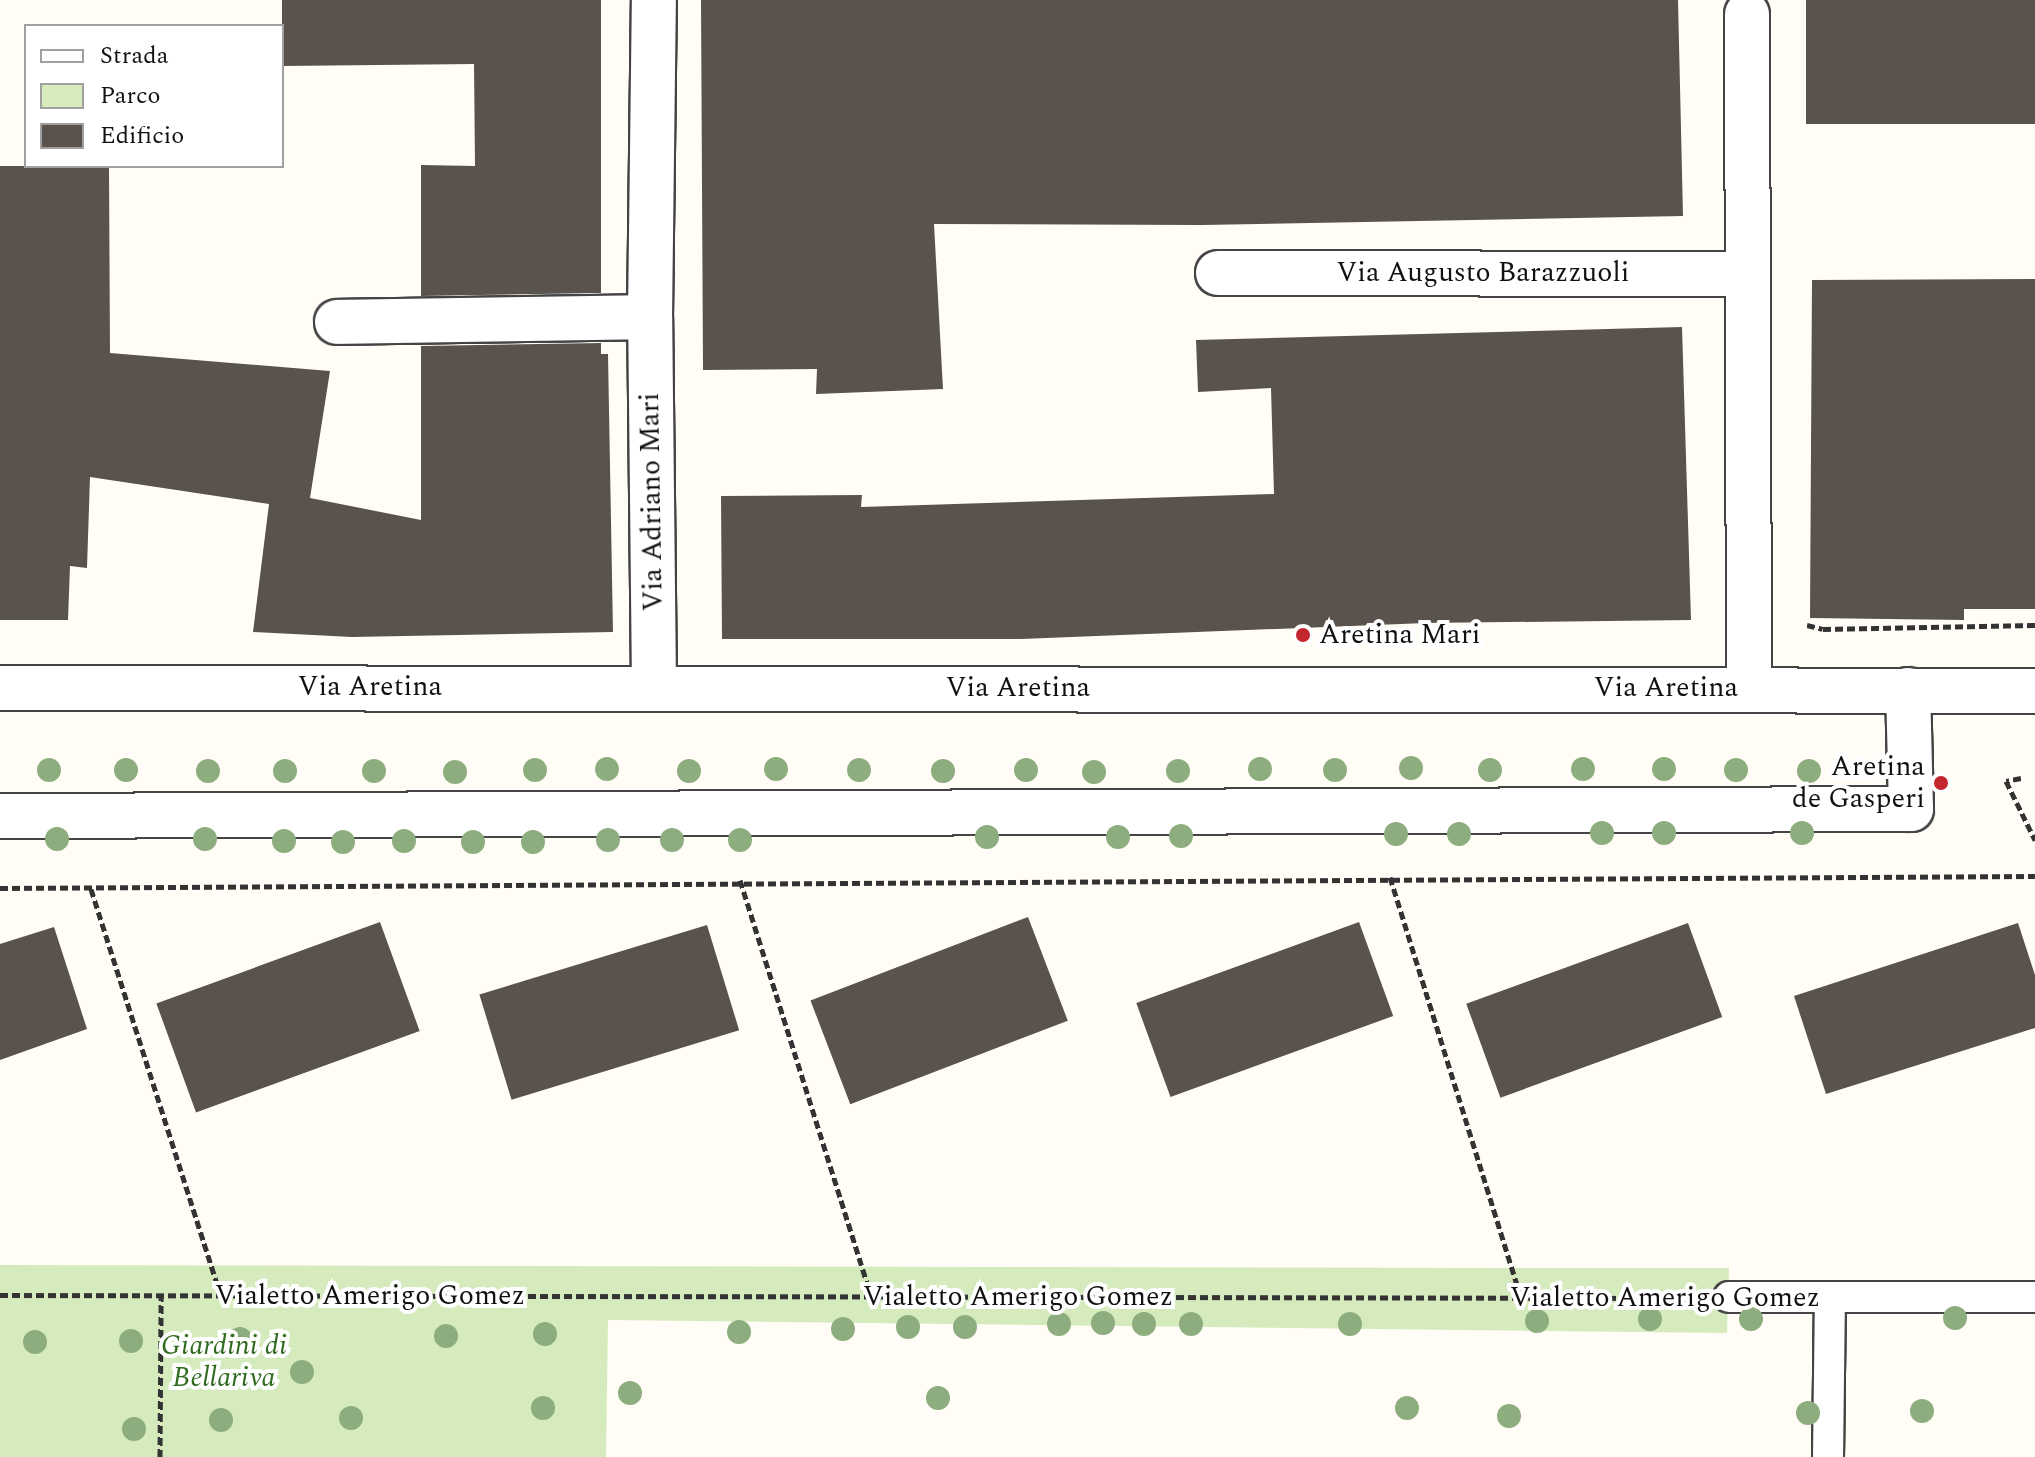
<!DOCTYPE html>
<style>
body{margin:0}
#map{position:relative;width:2035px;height:1457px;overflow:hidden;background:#fffdf5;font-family:Spectral,serif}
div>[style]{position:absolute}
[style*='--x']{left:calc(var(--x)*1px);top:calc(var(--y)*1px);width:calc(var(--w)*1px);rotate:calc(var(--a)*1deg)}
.green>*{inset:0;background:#d5ebbd}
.building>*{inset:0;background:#5a524d;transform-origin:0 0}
.path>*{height:5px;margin-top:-2.5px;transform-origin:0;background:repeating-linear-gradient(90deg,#333 0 8px,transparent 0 12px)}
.roads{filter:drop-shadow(2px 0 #444) drop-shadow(-2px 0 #444) drop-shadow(0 2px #444) drop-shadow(0 -2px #444)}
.service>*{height:30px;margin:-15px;padding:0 15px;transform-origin:15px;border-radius:15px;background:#fff}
.minor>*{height:44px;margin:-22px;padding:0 22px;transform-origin:22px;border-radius:22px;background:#fff}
.tertiary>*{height:44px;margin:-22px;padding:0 22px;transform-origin:22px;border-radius:22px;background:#fff}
.trees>*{width:24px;height:24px;margin:-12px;border-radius:50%;background:#8dad7f}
.dots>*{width:22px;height:22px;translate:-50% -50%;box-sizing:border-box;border:4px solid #fff;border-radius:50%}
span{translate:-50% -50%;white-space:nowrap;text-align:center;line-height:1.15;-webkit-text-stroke:8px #fff;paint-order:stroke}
.street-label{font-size:28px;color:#111}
.poi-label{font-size:28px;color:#111}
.left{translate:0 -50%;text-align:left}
.right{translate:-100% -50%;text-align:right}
.park-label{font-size:28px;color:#2f6b1f;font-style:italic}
.legend{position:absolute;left:24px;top:24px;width:260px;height:144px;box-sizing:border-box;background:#fff;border:2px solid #a0a0a0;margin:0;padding:10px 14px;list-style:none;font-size:24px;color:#111}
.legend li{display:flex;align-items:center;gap:16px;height:40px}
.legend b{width:40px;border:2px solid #a0a0a0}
</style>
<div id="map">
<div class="green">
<div style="clip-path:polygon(0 1265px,1514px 1268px,1729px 1268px,1727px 1333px,608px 1320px,606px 1457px,0 1457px)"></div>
</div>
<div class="building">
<div style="clip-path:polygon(282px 0,601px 0,601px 293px,421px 296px,421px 165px,475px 166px,474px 64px,282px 66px)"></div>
<div style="clip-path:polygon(701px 0,1678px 0,1683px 216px,1201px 225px,934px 224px,943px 389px,816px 394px,817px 369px,703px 370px)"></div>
<div style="left:1806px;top:0;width:229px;height:124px"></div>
<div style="clip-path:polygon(0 166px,109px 166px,110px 353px,330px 371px,310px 498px,421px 520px,421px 346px,601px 343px,601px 354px,608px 354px,613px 632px,352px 637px,253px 632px,269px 504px,90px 477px,87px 568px,70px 566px,68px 620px,0 620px)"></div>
<div style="clip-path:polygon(2035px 279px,2035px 609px,1964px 609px,1964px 620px,1810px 618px,1812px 280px)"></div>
<div style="clip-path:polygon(1682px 327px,1691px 620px,1426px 623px,1021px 639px,722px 639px,721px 496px,862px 495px,861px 507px,1274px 494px,1271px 388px,1198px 392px,1196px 340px)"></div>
<div style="left:1028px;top:917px;width:111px;height:233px;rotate:69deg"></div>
<div style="left:380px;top:922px;width:116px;height:238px;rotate:70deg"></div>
<div style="left:1359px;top:922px;width:100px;height:237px;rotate:70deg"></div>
<div style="left:1688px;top:923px;width:100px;height:236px;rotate:70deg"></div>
<div style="clip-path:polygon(2018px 923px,2035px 975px,2035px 1028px,1826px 1094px,1794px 996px)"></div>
<div style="left:707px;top:925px;width:110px;height:238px;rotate:73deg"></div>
<div style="clip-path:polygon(54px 927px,87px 1029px,0 1060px,0 944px)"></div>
</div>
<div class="path">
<div style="--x:1807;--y:625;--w:16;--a:14"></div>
<div style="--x:1823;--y:629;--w:212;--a:-1.1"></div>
<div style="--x:2021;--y:778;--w:15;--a:169"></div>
<div style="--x:2006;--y:781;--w:66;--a:63.8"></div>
<div style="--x:1390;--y:877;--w:441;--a:72.7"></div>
<div style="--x:740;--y:880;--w:436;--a:72.5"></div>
<div style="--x:0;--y:888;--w:2035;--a:-0.34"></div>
<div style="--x:91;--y:889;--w:427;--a:72.3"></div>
<div style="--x:0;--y:1295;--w:1680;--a:0.1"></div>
<div style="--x:160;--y:1457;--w:162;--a:-89.6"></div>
</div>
<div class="roads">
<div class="service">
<div style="--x:1729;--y:1297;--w:306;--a:0"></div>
<div style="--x:1828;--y:1457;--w:159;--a:-89.3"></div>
</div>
<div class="minor">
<div style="--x:1747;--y:14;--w:674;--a:89.83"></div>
<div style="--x:1218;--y:273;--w:530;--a:0.11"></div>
<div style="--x:337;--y:322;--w:313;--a:-0.9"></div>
<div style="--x:654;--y:686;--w:369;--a:-90.6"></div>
<div style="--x:650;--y:317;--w:317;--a:-89.3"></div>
<div style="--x:0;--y:816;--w:1911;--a:-0.21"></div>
<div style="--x:1911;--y:809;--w:119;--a:-91.4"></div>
</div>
<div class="tertiary">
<div style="--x:0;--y:688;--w:2035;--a:0.08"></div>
</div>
</div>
<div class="trees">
<div style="left:1411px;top:768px"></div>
<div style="left:607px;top:769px"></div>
<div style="left:776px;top:769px"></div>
<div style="left:1260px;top:769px"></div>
<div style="left:1583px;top:769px"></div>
<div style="left:1664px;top:769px"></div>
<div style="left:49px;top:770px"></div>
<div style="left:126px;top:770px"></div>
<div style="left:535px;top:770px"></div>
<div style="left:859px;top:770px"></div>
<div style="left:1026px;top:770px"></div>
<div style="left:1335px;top:770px"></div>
<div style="left:1490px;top:770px"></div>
<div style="left:1736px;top:770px"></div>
<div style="left:208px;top:771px"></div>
<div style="left:285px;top:771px"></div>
<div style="left:374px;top:771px"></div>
<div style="left:689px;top:771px"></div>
<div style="left:943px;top:771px"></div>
<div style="left:1178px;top:771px"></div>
<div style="left:1809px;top:771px"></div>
<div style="left:455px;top:772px"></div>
<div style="left:1094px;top:772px"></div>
<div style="left:1602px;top:833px"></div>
<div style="left:1664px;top:833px"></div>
<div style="left:1802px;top:833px"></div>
<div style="left:1396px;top:834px"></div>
<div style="left:1459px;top:834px"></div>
<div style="left:1181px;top:836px"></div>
<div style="left:987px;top:837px"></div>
<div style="left:1118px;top:837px"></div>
<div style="left:57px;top:839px"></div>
<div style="left:205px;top:839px"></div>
<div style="left:608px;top:840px"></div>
<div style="left:672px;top:840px"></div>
<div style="left:740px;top:840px"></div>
<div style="left:284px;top:841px"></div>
<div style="left:404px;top:841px"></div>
<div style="left:343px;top:842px"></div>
<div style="left:473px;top:842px"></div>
<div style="left:533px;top:842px"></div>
<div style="left:1955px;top:1318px"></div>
<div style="left:1650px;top:1319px"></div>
<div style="left:1751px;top:1319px"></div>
<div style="left:1537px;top:1321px"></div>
<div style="left:1103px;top:1323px"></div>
<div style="left:1059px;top:1324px"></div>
<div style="left:1144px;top:1324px"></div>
<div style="left:1191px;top:1324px"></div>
<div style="left:1350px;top:1324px"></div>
<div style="left:908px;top:1327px"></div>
<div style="left:965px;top:1327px"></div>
<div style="left:843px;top:1329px"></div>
<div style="left:739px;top:1332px"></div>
<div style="left:545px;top:1334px"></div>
<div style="left:446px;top:1336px"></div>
<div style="left:240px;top:1339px"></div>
<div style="left:131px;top:1341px"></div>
<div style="left:35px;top:1342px"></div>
<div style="left:302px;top:1372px"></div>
<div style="left:630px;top:1393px"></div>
<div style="left:938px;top:1398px"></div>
<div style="left:543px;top:1408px"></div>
<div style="left:1407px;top:1408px"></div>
<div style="left:1922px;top:1411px"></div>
<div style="left:1808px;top:1413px"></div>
<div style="left:1509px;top:1416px"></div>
<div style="left:351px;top:1418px"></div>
<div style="left:221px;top:1420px"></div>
<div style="left:134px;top:1429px"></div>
</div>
<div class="dots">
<div style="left:1303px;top:635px;background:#c4262e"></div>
<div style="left:1941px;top:783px;background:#c4262e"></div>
</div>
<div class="street-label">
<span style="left:1483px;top:273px">Via Augusto Barazzuoli</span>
<span style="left:652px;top:502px;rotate:-91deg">Via Adriano Mari</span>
<span style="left:370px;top:687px">Via Aretina</span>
<span style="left:1018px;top:688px">Via Aretina</span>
<span style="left:1666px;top:688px">Via Aretina</span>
<span style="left:370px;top:1296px">Vialetto Amerigo Gomez</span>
<span style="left:1018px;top:1297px">Vialetto Amerigo Gomez</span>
<span style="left:1665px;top:1298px">Vialetto Amerigo Gomez</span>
</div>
<div class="poi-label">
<span class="left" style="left:1319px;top:635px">Aretina Mari</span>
<span class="right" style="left:1925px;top:783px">Aretina<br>de Gasperi</span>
</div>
<div class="park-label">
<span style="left:224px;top:1362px">Giardini di<br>Bellariva</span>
</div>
<ul class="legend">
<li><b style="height:10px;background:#fff"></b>Strada</li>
<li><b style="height:22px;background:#d5ebbd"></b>Parco</li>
<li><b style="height:22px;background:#5a524d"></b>Edificio</li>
</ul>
</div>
